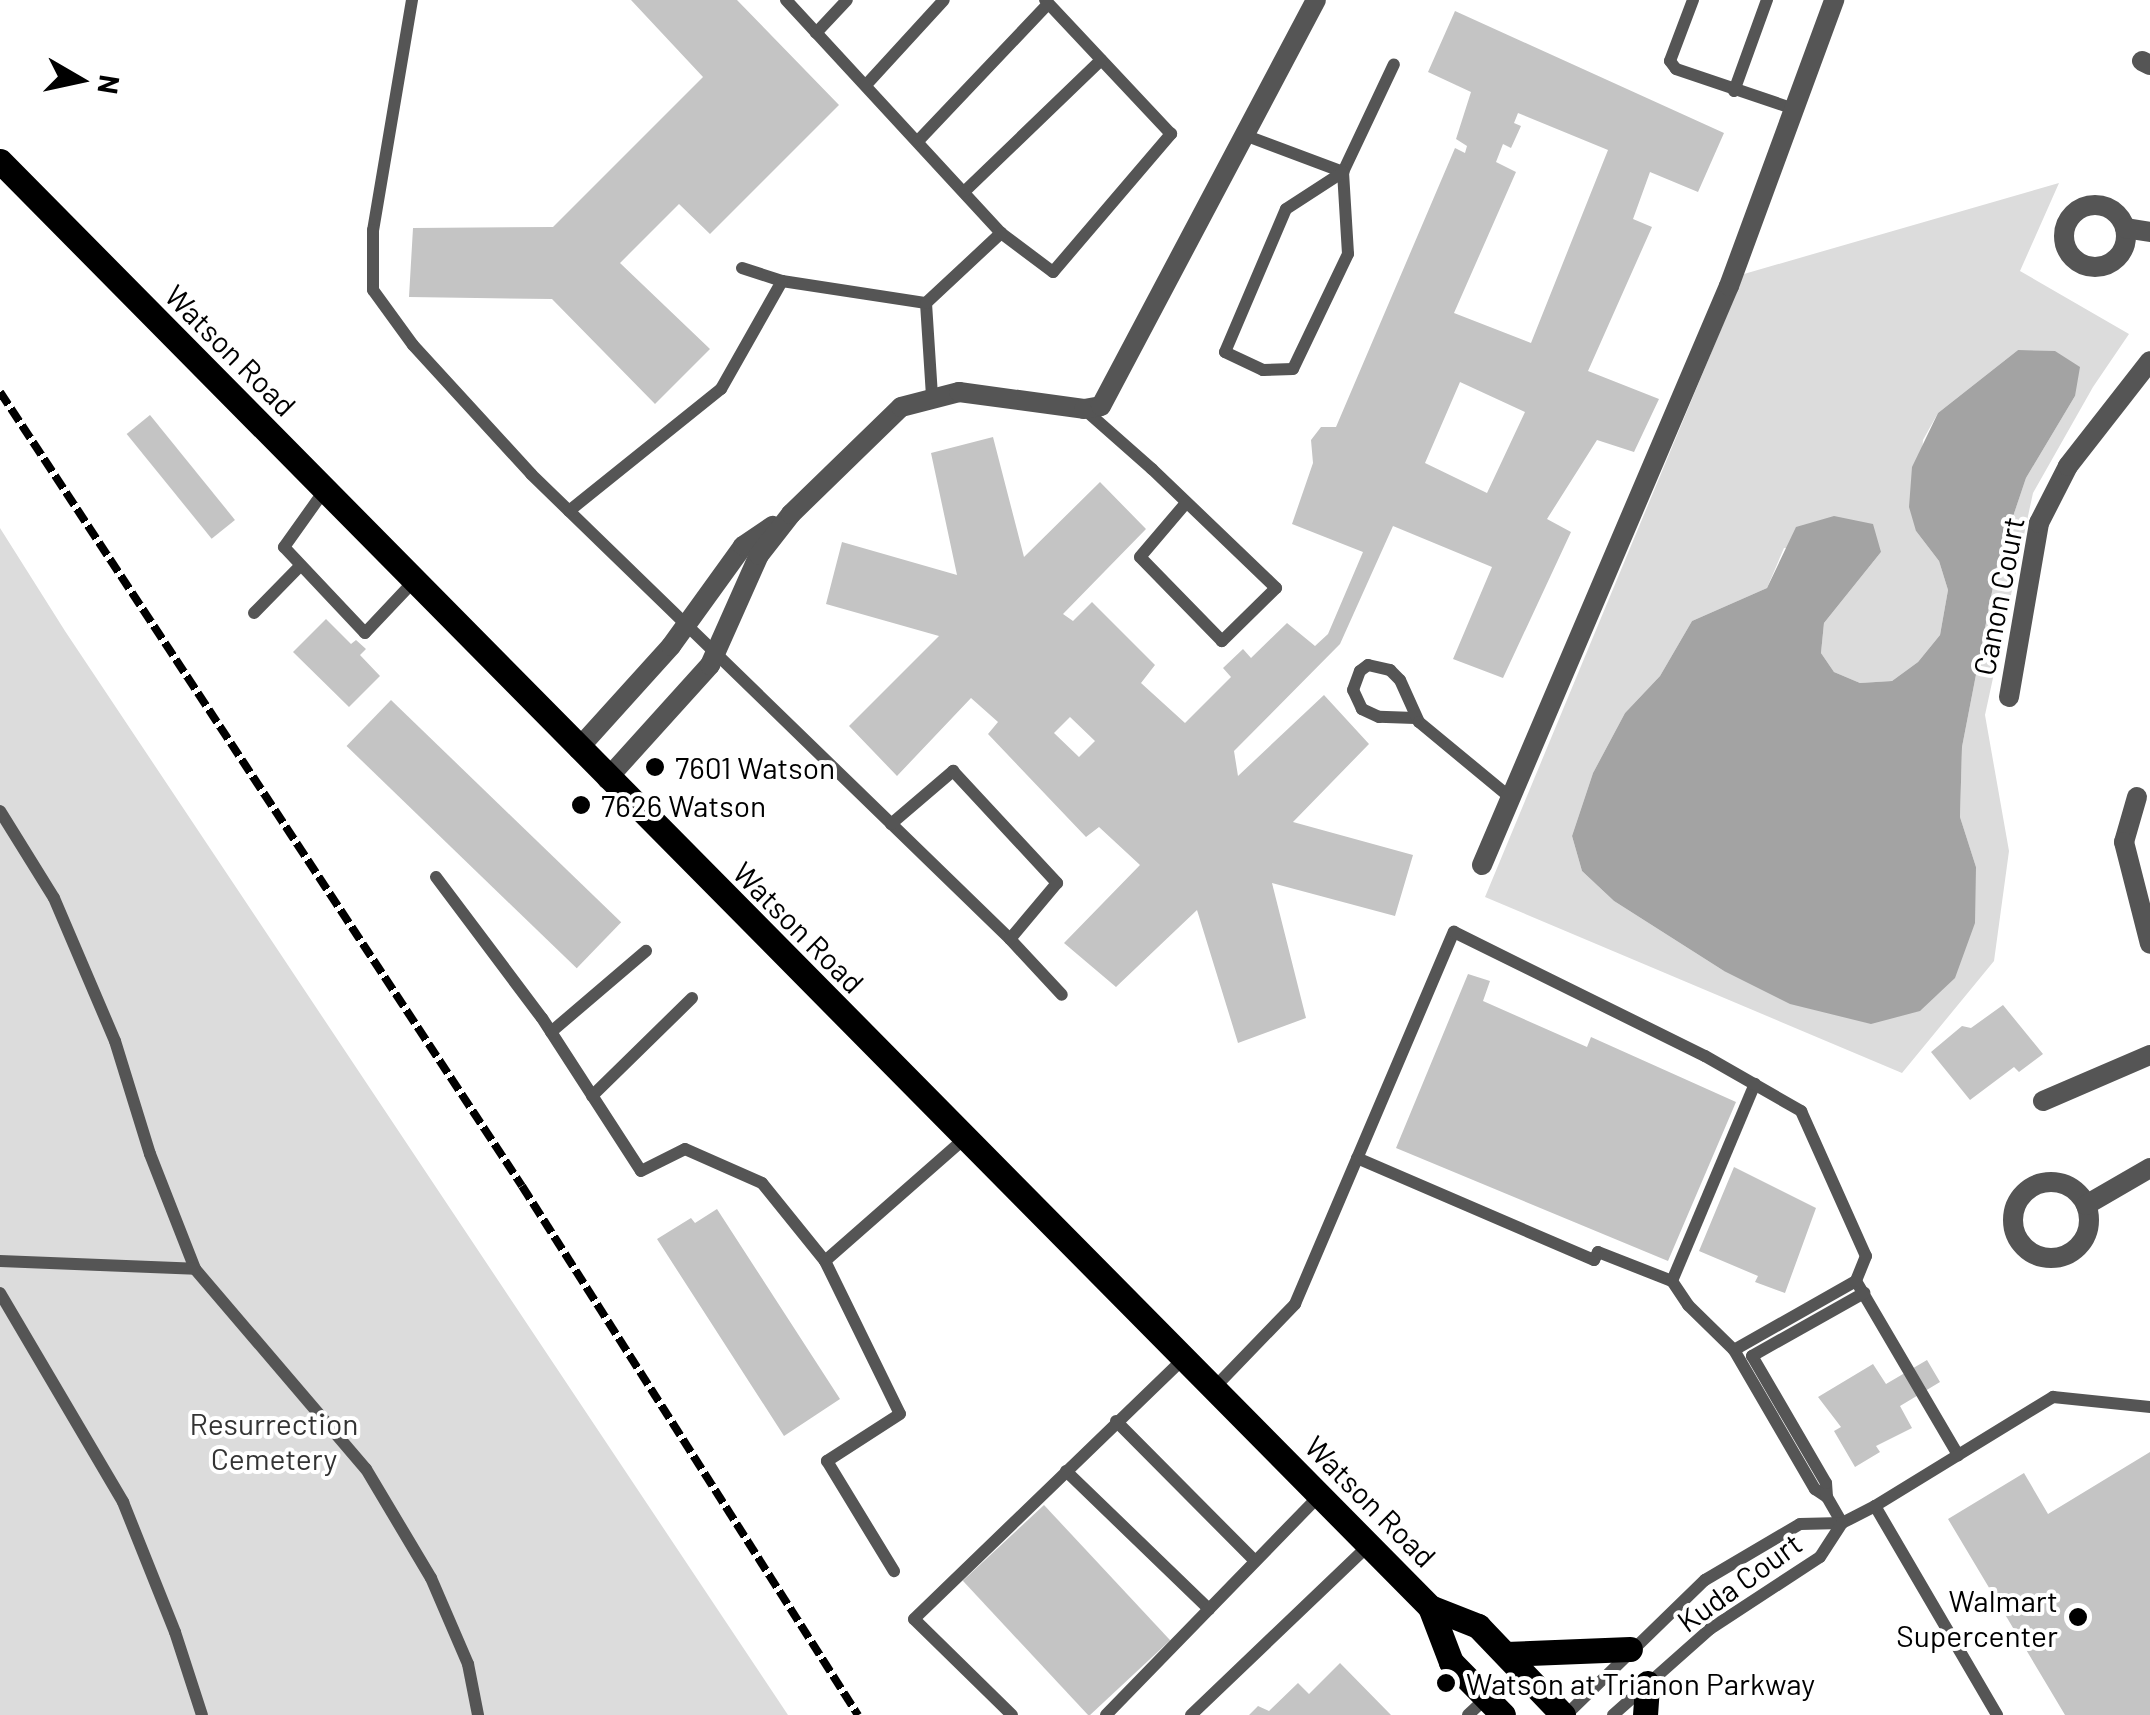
<!DOCTYPE html>
<style>
body{margin:0}
#map{position:relative;width:2150px;height:1715px;overflow:hidden;background:#fff;font-family:Barlow,sans-serif}
div>[style]{position:absolute}
[style*='--x']{left:calc(var(--x)*1px);top:calc(var(--y)*1px);width:calc(var(--w)*1px);rotate:calc(var(--a)*1deg)}
.green>*{inset:0;background:#dcdcdc}
.water>*{inset:0;background:#a3a3a3}
.building>*{inset:0;background:#c4c4c4;transform-origin:0 0}
.lane>*{height:12px;margin:-6px;padding:0 6px;transform-origin:6px;border-radius:6px;background:#555}
.street>*{height:20px;margin:-10px;padding:0 10px;transform-origin:10px;border-radius:10px;background:#555}
.street>.ring{margin:-10px;padding:0;box-sizing:content-box;background:none;border:20px solid #555;border-radius:50%}
.primary>*{height:25px;margin:-12.5px;padding:0 12.5px;transform-origin:12.5px;border-radius:12.5px;background:#000}
.rail>*{height:8px;margin-top:-4px;transform-origin:0;background:repeating-linear-gradient(90deg,#000 0 15px,transparent 0 20px)}
.dots>*{width:28px;height:28px;translate:-50% -50%;box-sizing:border-box;border:5px solid #fff;border-radius:50%}
span{translate:-50% -50%;white-space:nowrap;text-align:center;line-height:1.15;-webkit-text-stroke:8px #fff;paint-order:stroke}
.street-label{font-size:30px;color:#000}
.poi-label{font-size:30px;color:#000}
.left{translate:0 -50%;text-align:left}
.right{translate:-100% -50%;text-align:right}
.park-label{font-size:30px;color:#333}
.north{position:absolute;left:30px;top:30px;width:100px;height:100px;-webkit-text-stroke:8px #fff;paint-order:stroke;rotate:99deg;font-size:28px;font-weight:700;line-height:40px;text-align:center;color:#000}
.north::after{content:'';display:block;margin:auto;width:35px;height:45px;background:#000;clip-path:polygon(50% 0,100% 100%,50% 72%,0 100%)}
</style>
<div id="map">
<div class="green">
<div style="clip-path:polygon(evenodd,2059px 183px,2020px 271px,2129px 334px,2093px 387px,2033px 493px,1985px 715px,2009px 851px,1994px 961px,1902px 1073px,1485px 897px,1744px 274px,2059px 183px,2018px 350px,2075px 396px,2026px 478px,1998px 561px,1962px 747px,1960px 817px,1976px 867px,1724px 971px,1614px 901px,1582px 871px,1572px 836px,1593px 773px,1625px 713px,1660px 676px,1692px 621px,1767px 588px,1784px 548px,1881px 552px,1824px 623px,1821px 653px,1834px 672px,1860px 683px,1892px 681px,1918px 662px,1940px 635px,1948px 590px,1939px 561px,1916px 531px,1923px 440px,1938px 413px,2018px 350px)"></div>
<div style="clip-path:polygon(0 528px,65px 631px,788px 1715px,0 1715px)"></div>
</div>
<div class="water">
<div style="clip-path:polygon(2018px 350px,2055px 351px,2080px 367px,2075px 396px,2026px 478px,1998px 561px,1962px 747px,1960px 817px,1976px 867px,1975px 923px,1955px 978px,1920px 1011px,1871px 1024px,1790px 1004px,1724px 971px,1614px 901px,1582px 871px,1572px 836px,1593px 773px,1625px 713px,1660px 676px,1692px 621px,1767px 588px,1796px 527px,1834px 516px,1873px 524px,1881px 552px,1824px 623px,1821px 653px,1834px 672px,1860px 683px,1892px 681px,1918px 662px,1940px 635px,1948px 590px,1939px 561px,1916px 531px,1909px 507px,1912px 467px,1938px 413px)"></div>
</div>
<div class="building">
<div style="clip-path:polygon(631px 0,737px 0,839px 105px,710px 234px,679px 204px,620px 263px,710px 349px,655px 404px,552px 299px,409px 297px,413px 228px,553px 227px,703px 77px)"></div>
<div style="clip-path:polygon(evenodd,1455px 11px,1724px 133px,1698px 192px,1650px 172px,1633px 219px,1652px 227px,1588px 371px,1659px 399px,1634px 452px,1597px 440px,1547px 519px,1571px 532px,1503px 678px,1453px 659px,1492px 567px,1393px 526px,1340px 644px,1234px 751px,1238px 776px,1324px 695px,1369px 744px,1293px 822px,1413px 855px,1395px 916px,1272px 883px,1306px 1018px,1238px 1043px,1197px 910px,1116px 987px,1064px 943px,1140px 865px,1099px 827px,1086px 837px,988px 734px,998px 722px,971px 698px,897px 776px,849px 726px,939px 636px,826px 604px,842px 542px,957px 575px,931px 453px,993px 437px,1024px 557px,1100px 482px,1146px 529px,1063px 614px,1073px 621px,1092px 602px,1155px 665px,1141px 683px,1185px 723px,1231px 677px,1223px 668px,1243px 649px,1251px 658px,1287px 623px,1315px 646px,1328px 634px,1363px 552px,1292px 524px,1313px 463px,1311px 440px,1321px 427px,1336px 427px,1455px 148px,1465px 153px,1467px 146px,1456px 139px,1471px 92px,1428px 72px,1455px 11px,1518px 113px,1608px 150px,1531px 343px,1454px 313px,1516px 172px,1496px 162px,1503px 144px,1511px 148px,1521px 126px,1514px 123px,1518px 113px,1455px 11px,1460px 382px,1525px 412px,1487px 493px,1425px 463px,1460px 382px,1455px 11px,1070px 717px,1095px 741px,1079px 757px,1054px 733px,1070px 717px)"></div>
<div style="left:150px;top:415px;width:135px;height:30px;rotate:51deg"></div>
<div style="clip-path:polygon(326px 619px,351px 644px,356px 640px,366px 649px,360px 655px,380px 676px,349px 707px,293px 652px)"></div>
<div style="left:391px;top:700px;width:320px;height:64px;rotate:44deg"></div>
<div style="clip-path:polygon(1468px 974px,1490px 981px,1483px 1001px,1587px 1047px,1591px 1037px,1736px 1102px,1668px 1261px,1396px 1148px)"></div>
<div style="clip-path:polygon(2003px 1005px,2043px 1054px,2019px 1072px,2014px 1067px,1970px 1100px,1931px 1052px,1962px 1026px,1971px 1028px)"></div>
<div style="clip-path:polygon(1734px 1167px,1816px 1208px,1785px 1293px,1755px 1282px,1758px 1276px,1699px 1251px)"></div>
<div style="clip-path:polygon(717px 1209px,840px 1399px,784px 1436px,657px 1239px,691px 1218px,695px 1223px)"></div>
<div style="clip-path:polygon(1927px 1360px,1940px 1382px,1900px 1406px,1912px 1428px,1876px 1446px,1880px 1452px,1855px 1467px,1834px 1431px,1841px 1427px,1818px 1397px,1873px 1364px,1886px 1384px)"></div>
<div style="clip-path:polygon(2150px 1452px,2150px 1715px,2065px 1715px,1948px 1519px,2024px 1473px,2048px 1514px)"></div>
<div style="left:1044px;top:1505px;width:185px;height:111px;rotate:47deg"></div>
<div style="clip-path:polygon(1340px 1663px,1391px 1715px,1249px 1715px,1258px 1706px,1269px 1711px,1298px 1683px,1309px 1694px)"></div>
</div>
<div class="lane">
<div style="--x:412;--y:0;--w:233;--a:99.6"></div>
<div style="--x:373;--y:230;--w:60;--a:90"></div>
<div style="--x:373;--y:290;--w:68;--a:54"></div>
<div style="--x:413;--y:345;--w:175;--a:47.5"></div>
<div style="--x:531;--y:474;--w:668;--a:44.15"></div>
<div style="--x:1010;--y:939;--w:76;--a:47.1"></div>
<div style="--x:786;--y:0;--w:317;--a:47.3"></div>
<div style="--x:1001;--y:233;--w:65;--a:36.9"></div>
<div style="--x:1053;--y:272;--w:182;--a:-49.5"></div>
<div style="--x:1171;--y:134;--w:184;--a:-133.2"></div>
<div style="--x:1693;--y:0;--w:65;--a:110.7"></div>
<div style="--x:1670;--y:61;--w:10;--a:53"></div>
<div style="--x:1676;--y:69;--w:125;--a:18.7"></div>
<div style="--x:816;--y:33;--w:45;--a:-46.8"></div>
<div style="--x:866;--y:85;--w:115;--a:-47.5"></div>
<div style="--x:1734;--y:91;--w:97;--a:-70.1"></div>
<div style="--x:1247;--y:136;--w:103;--a:20.6"></div>
<div style="--x:1343;--y:172;--w:119;--a:-64.7"></div>
<div style="--x:918;--y:141;--w:189;--a:-46.5"></div>
<div style="--x:1343;--y:172;--w:82;--a:86.5"></div>
<div style="--x:1348;--y:254;--w:127;--a:115.6"></div>
<div style="--x:1293;--y:369;--w:30;--a:178"></div>
<div style="--x:1263;--y:370;--w:42;--a:-154.7"></div>
<div style="--x:1225;--y:352;--w:155;--a:-66.9"></div>
<div style="--x:1286;--y:209;--w:68;--a:-33"></div>
<div style="--x:965;--y:191;--w:189;--a:-43.9"></div>
<div style="--x:742;--y:268;--w:42;--a:18"></div>
<div style="--x:782;--y:281;--w:146;--a:8.7"></div>
<div style="--x:932;--y:396;--w:93;--a:-93.7"></div>
<div style="--x:926;--y:303;--w:103;--a:-43"></div>
<div style="--x:1084;--y:409;--w:91;--a:41.4"></div>
<div style="--x:1152;--y:469;--w:172;--a:43.8"></div>
<div style="--x:1276;--y:588;--w:76;--a:135.5"></div>
<div style="--x:1222;--y:641;--w:117;--a:-134.3"></div>
<div style="--x:1140;--y:557;--w:71;--a:-49.6"></div>
<div style="--x:324;--y:491;--w:69;--a:125.5"></div>
<div style="--x:284;--y:547;--w:118;--a:46.7"></div>
<div style="--x:365;--y:633;--w:70;--a:-46.7"></div>
<div style="--x:569;--y:511;--w:195;--a:-38.8"></div>
<div style="--x:721;--y:389;--w:124;--a:-60.5"></div>
<div style="--x:254;--y:613;--w:66;--a:-45.6"></div>
<div style="--x:1415;--y:718;--w:36;--a:-178"></div>
<div style="--x:1379;--y:717;--w:19;--a:-155"></div>
<div style="--x:1362;--y:709;--w:21;--a:-115"></div>
<div style="--x:1353;--y:690;--w:20;--a:-70"></div>
<div style="--x:1360;--y:671;--w:10;--a:-37"></div>
<div style="--x:1368;--y:665;--w:23;--a:13"></div>
<div style="--x:1390;--y:670;--w:14;--a:45"></div>
<div style="--x:1400;--y:680;--w:46;--a:65.7"></div>
<div style="--x:1419;--y:722;--w:119;--a:39.6"></div>
<div style="--x:0;--y:811;--w:102;--a:58.2"></div>
<div style="--x:54;--y:898;--w:155;--a:66.9"></div>
<div style="--x:115;--y:1041;--w:118;--a:72.8"></div>
<div style="--x:150;--y:1154;--w:123;--a:68.6"></div>
<div style="--x:195;--y:1269;--w:263;--a:49.5"></div>
<div style="--x:366;--y:1469;--w:127;--a:59.2"></div>
<div style="--x:431;--y:1578;--w:94;--a:66.7"></div>
<div style="--x:468;--y:1664;--w:52;--a:78.9"></div>
<div style="--x:891;--y:824;--w:82;--a:-40.5"></div>
<div style="--x:953;--y:771;--w:153;--a:47.1"></div>
<div style="--x:1057;--y:883;--w:73;--a:130"></div>
<div style="--x:436;--y:877;--w:176;--a:53.1"></div>
<div style="--x:542;--y:1018;--w:182;--a:57.1"></div>
<div style="--x:641;--y:1171;--w:49;--a:-26.6"></div>
<div style="--x:685;--y:1149;--w:84;--a:23.8"></div>
<div style="--x:762;--y:1183;--w:100;--a:51.1"></div>
<div style="--x:825;--y:1261;--w:185;--a:-41.3"></div>
<div style="--x:551;--y:1032;--w:125;--a:-40.5"></div>
<div style="--x:592;--y:1096;--w:140;--a:-44.4"></div>
<div style="--x:1357;--y:1158;--w:258;--a:23.3"></div>
<div style="--x:1594;--y:1260;--w:9;--a:-63"></div>
<div style="--x:1598;--y:1252;--w:79;--a:21.4"></div>
<div style="--x:1672;--y:1281;--w:29;--a:56"></div>
<div style="--x:1688;--y:1305;--w:64;--a:44.4"></div>
<div style="--x:1734;--y:1350;--w:161;--a:59.8"></div>
<div style="--x:1815;--y:1489;--w:14;--a:34"></div>
<div style="--x:0;--y:1261;--w:195;--a:2.3"></div>
<div style="--x:825;--y:1261;--w:170;--a:63.9"></div>
<div style="--x:900;--y:1414;--w:87;--a:147.2"></div>
<div style="--x:827;--y:1461;--w:129;--a:58.7"></div>
<div style="--x:1672;--y:1281;--w:214;--a:-67.2"></div>
<div style="--x:0;--y:1293;--w:243;--a:59.5"></div>
<div style="--x:123;--y:1502;--w:140;--a:68.2"></div>
<div style="--x:175;--y:1632;--w:87;--a:72"></div>
<div style="--x:1734;--y:1350;--w:140;--a:-29.5"></div>
<div style="--x:1856;--y:1281;--w:202;--a:59.6"></div>
<div style="--x:1214;--y:1388;--w:117;--a:-46"></div>
<div style="--x:1295;--y:1304;--w:405;--a:-66.9"></div>
<div style="--x:1454;--y:932;--w:280;--a:26.3"></div>
<div style="--x:1705;--y:1056;--w:111;--a:29.8"></div>
<div style="--x:1801;--y:1111;--w:159;--a:65.9"></div>
<div style="--x:1866;--y:1256;--w:27;--a:112"></div>
<div style="--x:1116;--y:1421;--w:197;--a:45.2"></div>
<div style="--x:1066;--y:1471;--w:199;--a:44"></div>
<div style="--x:1875;--y:1506;--w:242;--a:59.7"></div>
<div style="--x:1842;--y:1523;--w:30;--a:-120"></div>
<div style="--x:1827;--y:1497;--w:14;--a:-94"></div>
<div style="--x:1826;--y:1483;--w:147;--a:-120.2"></div>
<div style="--x:1752;--y:1356;--w:129;--a:-29.4"></div>
<div style="--x:1012;--y:1715;--w:137;--a:-135.6"></div>
<div style="--x:914;--y:1619;--w:376;--a:-44"></div>
<div style="--x:1106;--y:1715;--w:305;--a:-45.8"></div>
<div style="--x:1191;--y:1715;--w:246;--a:-43.7"></div>
<div style="--x:1468;--y:1715;--w:25;--a:-43"></div>
<div style="--x:1566;--y:1715;--w:194;--a:-44.2"></div>
<div style="--x:1705;--y:1580;--w:110;--a:-30.5"></div>
<div style="--x:1800;--y:1524;--w:42;--a:-1.4"></div>
<div style="--x:1842;--y:1523;--w:37;--a:-27"></div>
<div style="--x:1875;--y:1506;--w:209;--a:-31.5"></div>
<div style="--x:2053;--y:1397;--w:98;--a:5.9"></div>
<div style="--x:1613;--y:1715;--w:130;--a:-41.6"></div>
<div style="--x:1710;--y:1629;--w:131;--a:-33.2"></div>
<div style="--x:1820;--y:1557;--w:40;--a:-57.1"></div>
</div>
<div class="street">
<div style="--x:2142;--y:61;--w:9;--a:27"></div>
<div class="ring" style="left:2064px;top:205px;width:42px;height:42px"></div>
<div style="--x:2125;--y:228;--w:25;--a:9"></div>
<div style="--x:2009;--y:697;--w:177;--a:-80.2"></div>
<div style="--x:2039;--y:523;--w:64;--a:-63"></div>
<div style="--x:2068;--y:466;--w:133;--a:-52"></div>
<div style="--x:578;--y:749;--w:139;--a:-47.9"></div>
<div style="--x:671;--y:646;--w:123;--a:-54.2"></div>
<div style="--x:743;--y:546;--w:36;--a:-34"></div>
<div style="--x:607;--y:779;--w:154;--a:-47.9"></div>
<div style="--x:710;--y:665;--w:120;--a:-66"></div>
<div style="--x:759;--y:555;--w:52;--a:-52"></div>
<div style="--x:791;--y:514;--w:153;--a:-44.2"></div>
<div style="--x:901;--y:407;--w:60;--a:-14.5"></div>
<div style="--x:959;--y:392;--w:126;--a:7.7"></div>
<div style="--x:1084;--y:409;--w:17;--a:-10"></div>
<div style="--x:1101;--y:406;--w:459;--a:-62.1"></div>
<div style="--x:2137;--y:797;--w:47;--a:106.1"></div>
<div style="--x:2124;--y:842;--w:105;--a:75.7"></div>
<div style="--x:1482;--y:865;--w:629;--a:-66.9"></div>
<div style="--x:1729;--y:286;--w:305;--a:-69.8"></div>
<div style="--x:2043;--y:1101;--w:116;--a:-23.3"></div>
<div class="ring" style="left:2013px;top:1182px;width:56px;height:56px"></div>
<div style="--x:2086;--y:1205;--w:74;--a:-30"></div>
</div>
<div class="primary">
<div style="--x:0;--y:161;--w:2034;--a:45.32"></div>
<div style="--x:1430;--y:1607;--w:59;--a:69.1"></div>
<div style="--x:1451;--y:1662;--w:74;--a:45.5"></div>
<div style="--x:1430;--y:1607;--w:52;--a:21.6"></div>
<div style="--x:1478;--y:1626;--w:123;--a:46.3"></div>
<div style="--x:1506;--y:1654;--w:124;--a:-2.3"></div>
<div style="--x:1645;--y:1715;--w:32;--a:-86"></div>
</div>
<div class="rail">
<div style="--x:0;--y:392;--w:950;--a:56.68"></div>
<div style="--x:522;--y:1186;--w:627;--a:57.58"></div>
</div>
<div class="dots">
<div style="left:655px;top:767px;background:#000"></div>
<div style="left:581px;top:805px;background:#000"></div>
<div style="left:2078px;top:1617px;background:#000"></div>
<div style="left:1446px;top:1683px;background:#000"></div>
</div>
<div class="street-label">
<span style="left:231px;top:350px;rotate:45deg">Watson Road</span>
<span style="left:1998px;top:596px;rotate:-79deg">Canon Court</span>
<span style="left:799px;top:927px;rotate:45deg">Watson Road</span>
<span style="left:1371px;top:1501px;rotate:45deg">Watson Road</span>
<span style="left:1739px;top:1582px;rotate:-36deg">Kuda Court</span>
</div>
<div class="poi-label">
<span class="left" style="left:675px;top:767px">7601 Watson</span>
<span class="left" style="left:601px;top:805px">7626 Watson</span>
<span class="right" style="left:2058px;top:1617px">Walmart<br>Supercenter</span>
<span class="left" style="left:1466px;top:1683px">Watson at Trianon Parkway</span>
</div>
<div class="park-label">
<span style="left:274px;top:1440px">Resurrection<br>Cemetery</span>
</div>
<div class="north">N</div>
</div>
